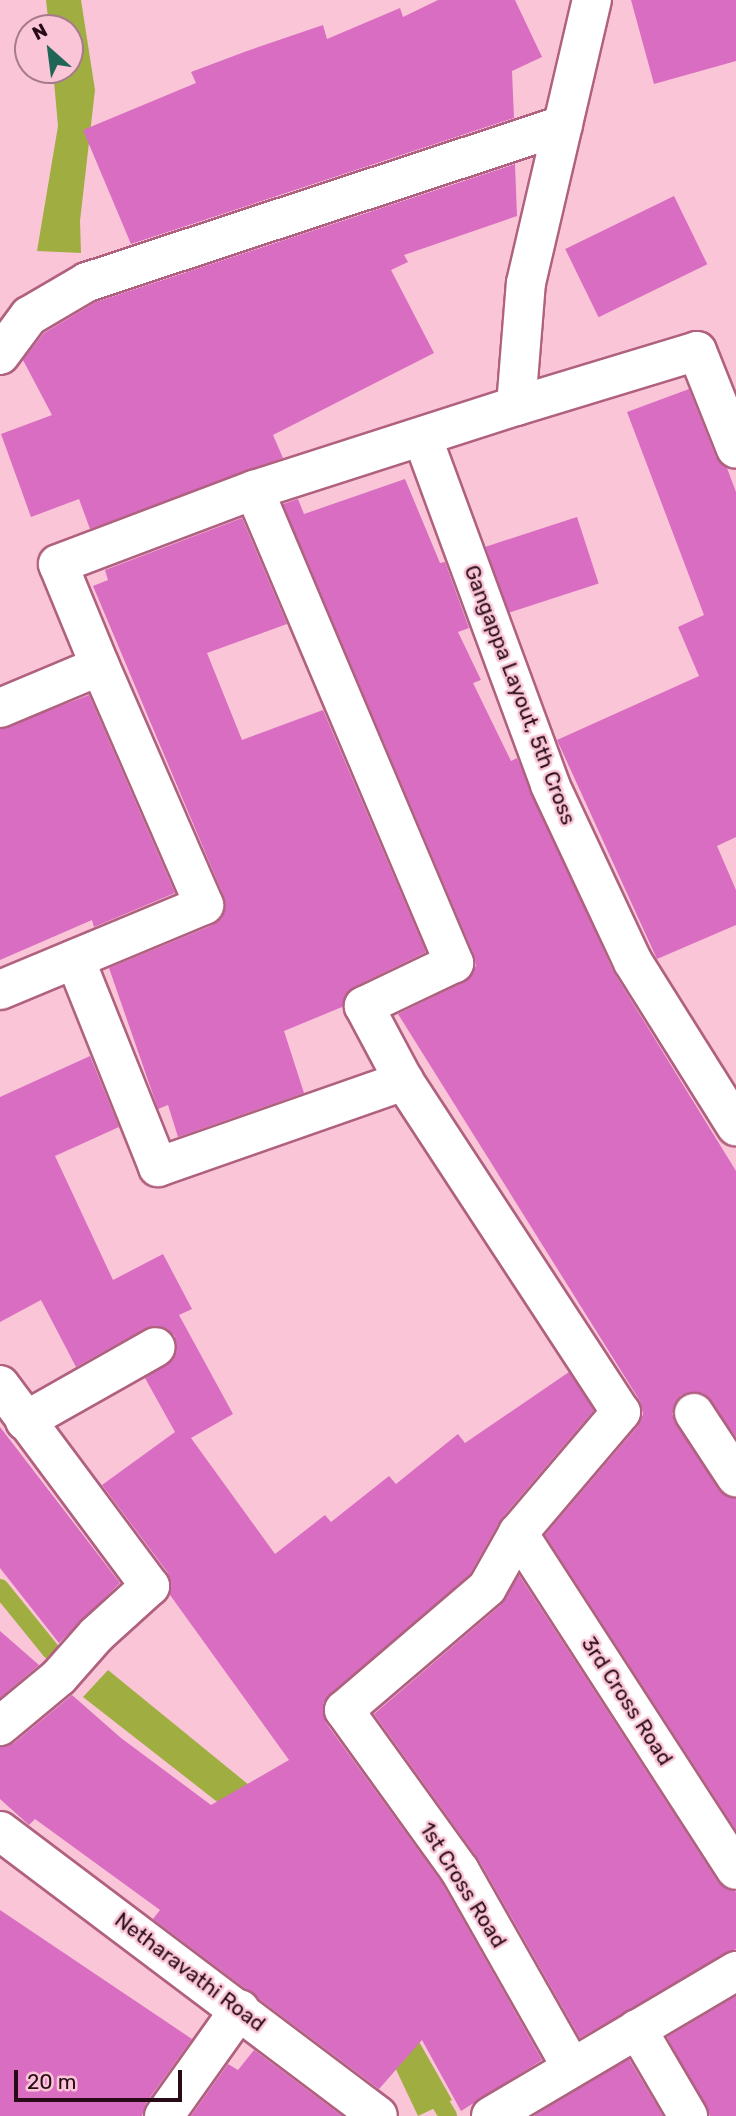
<!DOCTYPE html>
<style>
body{margin:0}
#map{position:relative;width:736px;height:2116px;overflow:hidden;background:#fac5d7;font-family:Rubik,sans-serif}
div>[style]{position:absolute}
[style*='--x']{left:calc(var(--x)*1px);top:calc(var(--y)*1px);width:calc(var(--w)*1px);rotate:calc(var(--a)*1deg)}
.water>*{inset:0;background:#a0ae41}
.stream>*{height:18px;margin:-9px;padding:0 9px;transform-origin:9px;border-radius:9px;background:#a0ae41}
.building>*{inset:0;background:#d96dc2;transform-origin:0 0}
.roads{filter:drop-shadow(2px 0 #b06180) drop-shadow(-2px 0 #b06180) drop-shadow(0 2px #b06180) drop-shadow(0 -2px #b06180)}
.minor>*{height:38px;margin:-19px;padding:0 19px;transform-origin:19px;border-radius:19px;background:#fff}
span{translate:-50% -50%;white-space:nowrap;text-align:center;line-height:1.15;-webkit-text-stroke:5px #fac5d7;paint-order:stroke}
.street-label{font-size:21px;color:#290b18}
.north{position:absolute;left:14px;top:14px;width:70px;height:70px;box-sizing:border-box;background:#fac5d7;border:2px solid #a67b8b;border-radius:50%;rotate:332deg;font-size:19px;font-weight:700;line-height:28px;text-align:center;color:#290b18}
.north::after{content:'';display:block;margin:auto;width:24px;height:32px;background:#206556;clip-path:polygon(50% 0,100% 100%,50% 72%,0 100%)}
.scale{position:absolute;left:14px;top:2070px;width:168px;height:32px;box-sizing:border-box;border:4px solid #290b18;border-top:0;padding-left:9px;font-size:21px;line-height:24px;white-space:nowrap;color:#290b18;-webkit-text-stroke:5px #fac5d7;paint-order:stroke}
</style>
<div id="map">
<div class="water">
<div style="clip-path:polygon(46px 0,81px 0,95px 90px,80px 221px,81px 253px,37px 251px,58px 126px,53px 70px,70px 70px,70px 28px,49px 28px)"></div>
<div style="clip-path:polygon(108px 1670px,249px 1785px,315px 1857px,452px 2100px,418px 2116px,359px 1991px,243px 1822px,83px 1697px)"></div>
</div>
<div class="stream">
<div style="--x:0;--y:1588;--w:81;--a:51"></div>
<div style="--x:430;--y:2086;--w:35;--a:59"></div>
</div>
<div class="building">
<div style="clip-path:polygon(438px 0,515px 0,542px 57px,512px 71px,514px 118px,131px 244px,83px 130px,196px 83px,191px 72px,247px 51px,323px 25px,327px 39px,400px 8px,403px 17px)"></div>
<div style="clip-path:polygon(631px 0,736px 0,736px 61px,654px 84px)"></div>
<div style="clip-path:polygon(515px 164px,517px 216px,404px 255px,408px 262px,391px 270px,434px 353px,273px 435px,283px 458px,90px 529px,79px 499px,31px 517px,1px 434px,52px 415px,23px 360px,44px 333px,96px 302px)"></div>
<div style="left:674px;top:196px;width:76px;height:121px;rotate:64deg"></div>
<div style="clip-path:polygon(689px 389px,716px 457px,727px 468px,736px 492px,736px 837px,717px 846px,736px 890px,736px 925px,657px 959px,557px 740px,699px 676px,678px 627px,704px 615px,627px 412px)"></div>
<div style="clip-path:polygon(405px 479px,440px 563px,445px 562px,469px 628px,458px 632px,481px 680px,473px 683px,511px 761px,517px 758px,613px 971px,736px 1171px,736px 1437px,703px 1393px,681px 1395px,672px 1414px,718px 1489px,736px 1499px,736px 1830px,545px 1535px,638px 1426px,643px 1414px,640px 1401px,398px 1014px,464px 982px,476px 966px,474px 955px,283px 504px,298px 499px,304px 514px)"></div>
<div style="left:577px;top:517px;width:70px;height:96px;rotate:72deg"></div>
<div style="clip-path:polygon(242px 518px,287px 624px,207px 653px,242px 740px,323px 710px,426px 952px,354px 987px,342px 1007px,284px 1031px,304px 1093px,178px 1137px,168px 1105px,158px 1109px,109px 968px,213px 925px,222px 918px,224px 897px,93px 586px,108px 580px,105px 570px)"></div>
<div style="clip-path:polygon(89px 695px,175px 893px,94px 927px,92px 920px,0 960px,0 729px)"></div>
<div style="clip-path:polygon(90px 1056px,119px 1127px,55px 1156px,113px 1280px,163px 1254px,192px 1309px,179px 1315px,233px 1414px,191px 1438px,275px 1554px,325px 1515px,331px 1522px,389px 1476px,396px 1484px,458px 1434px,465px 1443px,569px 1372px,594px 1410px,501px 1519px,470px 1574px,323px 1703px,326px 1723px,442px 1883px,542px 2060px,461px 2111px,422px 2040px,379px 2089px,153px 1919px,160px 1910px,35px 1819px,29px 1825px,0 1799px,0 1747px,14px 1743px,72px 1695px,121px 1738px,211px 1805px,289px 1760px,170px 1595px,168px 1573px,102px 1485px,175px 1432px,145px 1378px,174px 1359px,175px 1336px,166px 1328px,146px 1328px,76px 1367px,41px 1300px,0 1322px,0 1097px)"></div>
<div style="clip-path:polygon(0 1427px,120px 1583px,59px 1643px,0 1568px)"></div>
<div style="clip-path:polygon(519px 1575px,718px 1882px,736px 1892px,736px 1949px,580px 2038px,479px 1860px,374px 1714px,501px 1605px)"></div>
<div style="clip-path:polygon(0 1631px,39px 1665px,0 1698px)"></div>
<div style="clip-path:polygon(0 1910px,192px 2039px,146px 2103px,142px 2116px,0 2116px)"></div>
<div style="clip-path:polygon(736px 1996px,736px 2116px,710px 2116px,667px 2037px)"></div>
<div style="clip-path:polygon(254px 2050px,342px 2116px,191px 2116px,228px 2064px,238px 2070px)"></div>
<div style="clip-path:polygon(629px 2059px,663px 2116px,535px 2116px,535px 2115px)"></div>
</div>
<div class="roads">
<div class="minor">
<div style="--x:0;--y:355;--w:49;--a:-53.4"></div>
<div style="--x:29;--y:316;--w:67;--a:-30.4"></div>
<div style="--x:87;--y:282;--w:501;--a:-18.25"></div>
<div style="--x:516;--y:406;--w:189;--a:-16.9"></div>
<div style="--x:697;--y:351;--w:105;--a:68.3"></div>
<div style="--x:423;--y:439;--w:369;--a:69.8"></div>
<div style="--x:550;--y:785;--w:195;--a:64.9"></div>
<div style="--x:633;--y:962;--w:194;--a:57.9"></div>
<div style="--x:254;--y:490;--w:514;--a:67.08"></div>
<div style="--x:454;--y:963;--w:100;--a:154.5"></div>
<div style="--x:364;--y:1006;--w:85;--a:61.9"></div>
<div style="--x:0;--y:708;--w:108;--a:-22.8"></div>
<div style="--x:100;--y:666;--w:110;--a:-112.4"></div>
<div style="--x:58;--y:564;--w:210;--a:-20.7"></div>
<div style="--x:254;--y:490;--w:275;--a:-17.8"></div>
<div style="--x:516;--y:406;--w:123;--a:-85.4"></div>
<div style="--x:526;--y:283;--w:291;--a:-76.9"></div>
<div style="--x:75;--y:959;--w:224;--a:68.2"></div>
<div style="--x:158;--y:1167;--w:261;--a:-19.3"></div>
<div style="--x:404;--y:1081;--w:396;--a:56.8"></div>
<div style="--x:621;--y:1412;--w:159;--a:130.4"></div>
<div style="--x:518;--y:1533;--w:63;--a:119.4"></div>
<div style="--x:487;--y:1588;--w:188;--a:139.5"></div>
<div style="--x:344;--y:1710;--w:198;--a:54.2"></div>
<div style="--x:460;--y:1871;--w:224;--a:60.4"></div>
<div style="--x:0;--y:990;--w:221;--a:-22.6"></div>
<div style="--x:204;--y:905;--w:261;--a:-113.5"></div>
<div style="--x:0;--y:1385;--w:251;--a:53.3"></div>
<div style="--x:150;--y:1586;--w:73;--a:137.8"></div>
<div style="--x:96;--y:1635;--w:56;--a:131.4"></div>
<div style="--x:59;--y:1677;--w:77;--a:140.3"></div>
<div style="--x:694;--y:1413;--w:77;--a:56.7"></div>
<div style="--x:25;--y:1421;--w:150;--a:-29.5"></div>
<div style="--x:518;--y:1533;--w:401;--a:57.1"></div>
<div style="--x:0;--y:1831;--w:473;--a:37"></div>
<div style="--x:637;--y:2029;--w:101;--a:59.6"></div>
<div style="--x:164;--y:2116;--w:131;--a:-54.6"></div>
<div style="--x:491;--y:2116;--w:285;--a:-30.6"></div>
</div>
</div>
<div class="street-label">
<span style="left:520px;top:695px;rotate:69deg">Gangappa Layout, 5th Cross</span>
<span style="left:627px;top:1701px;rotate:57deg">3rd Cross Road</span>
<span style="left:463px;top:1885px;rotate:58deg">1st Cross Road</span>
<span style="left:190px;top:1972px;rotate:37deg">Netharavathi Road</span>
</div>
<div class="north">N</div>
<div class="scale">20 m</div>
</div>
